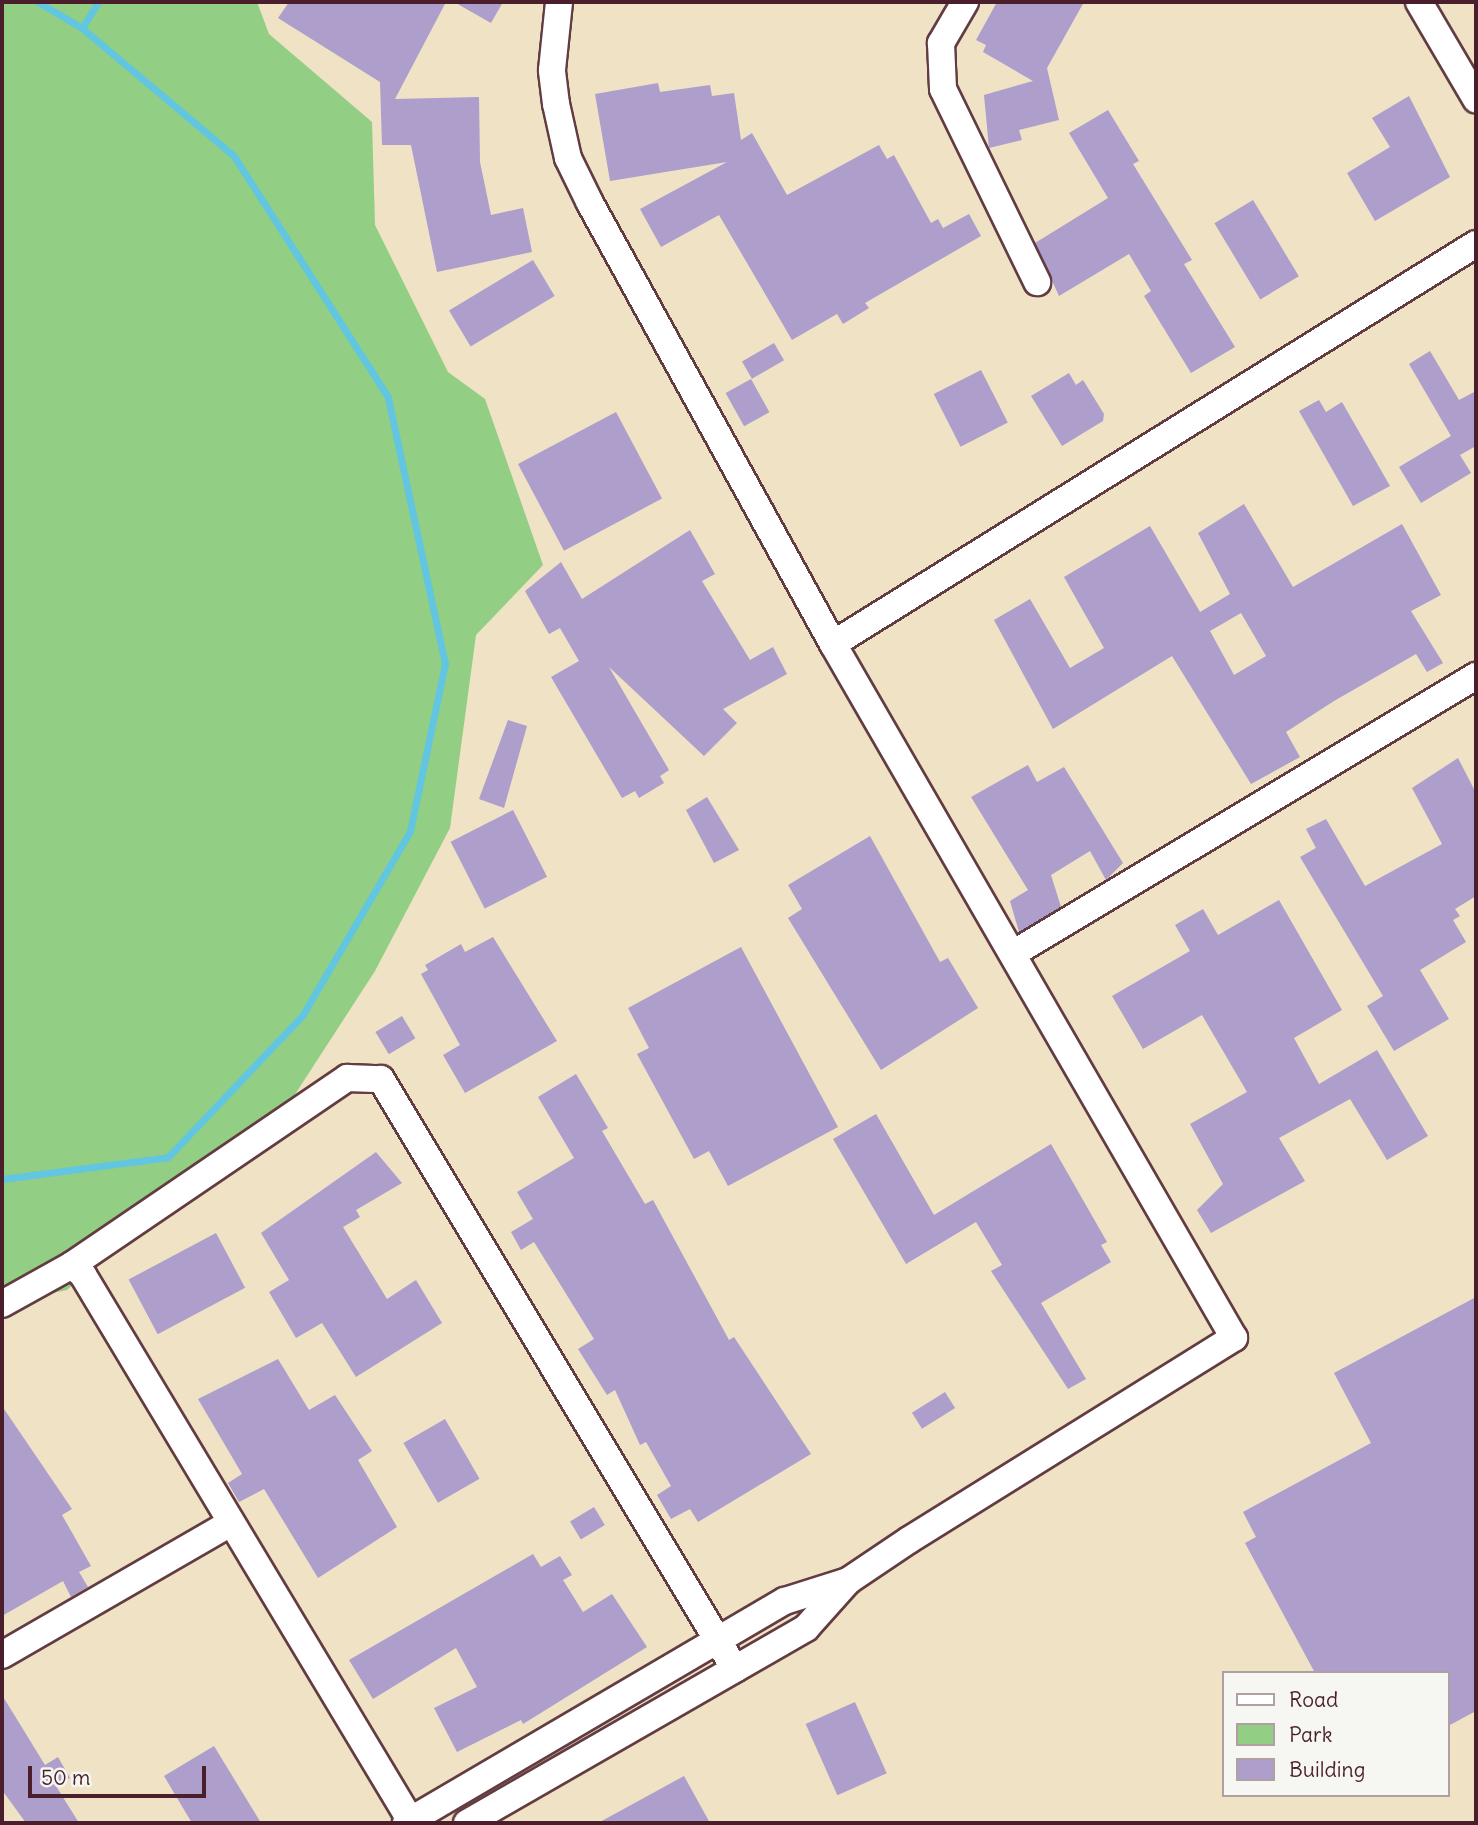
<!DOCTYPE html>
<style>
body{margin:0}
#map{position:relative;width:1478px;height:1825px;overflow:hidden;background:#efe2c5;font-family:Delius,sans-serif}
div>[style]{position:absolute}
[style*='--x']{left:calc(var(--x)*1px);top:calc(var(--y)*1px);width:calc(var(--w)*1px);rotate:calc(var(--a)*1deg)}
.green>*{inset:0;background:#92ce83}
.stream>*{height:7px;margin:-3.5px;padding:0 3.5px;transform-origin:3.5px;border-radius:3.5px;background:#63c6e1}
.building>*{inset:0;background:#ad9ecc;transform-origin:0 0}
.roads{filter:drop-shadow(2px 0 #633c42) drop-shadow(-2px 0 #633c42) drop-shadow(0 2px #633c42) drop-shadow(0 -2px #633c42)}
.street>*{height:26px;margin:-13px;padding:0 13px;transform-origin:13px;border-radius:13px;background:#fff}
span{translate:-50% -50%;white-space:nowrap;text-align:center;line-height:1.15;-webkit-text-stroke:7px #f6f6f2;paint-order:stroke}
.frame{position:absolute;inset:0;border:4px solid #4a1f2b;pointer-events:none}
.legend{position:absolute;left:1222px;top:1671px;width:228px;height:126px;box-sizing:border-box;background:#f6f6f2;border:2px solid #b1a0a2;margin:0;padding:9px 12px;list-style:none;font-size:21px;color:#4a1f2b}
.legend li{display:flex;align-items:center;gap:14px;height:35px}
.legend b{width:35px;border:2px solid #b1a0a2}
.scale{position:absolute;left:28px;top:1766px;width:178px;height:32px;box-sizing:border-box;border:4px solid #4a1f2b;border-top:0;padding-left:9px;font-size:21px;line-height:24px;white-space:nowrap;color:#4a1f2b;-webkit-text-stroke:5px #f6f6f2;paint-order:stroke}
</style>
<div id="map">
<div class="green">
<div style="clip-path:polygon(2px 2px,257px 2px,269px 34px,372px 122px,375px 225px,448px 372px,485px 399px,543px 565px,476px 635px,450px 828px,375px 971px,292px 1099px,67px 1290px,2px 1303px)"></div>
</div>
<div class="stream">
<div style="--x:82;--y:28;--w:31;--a:-58"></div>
<div style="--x:2;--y:1179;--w:167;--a:-7.5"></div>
<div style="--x:168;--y:1157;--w:195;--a:-46.5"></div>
<div style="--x:302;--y:1016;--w:214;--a:-59.7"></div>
<div style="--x:410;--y:831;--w:171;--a:-78.2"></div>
<div style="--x:445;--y:664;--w:273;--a:-102.1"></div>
<div style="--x:388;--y:397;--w:286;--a:-122.6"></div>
<div style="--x:234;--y:156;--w:199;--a:-139.9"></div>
<div style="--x:82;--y:28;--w:51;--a:-149.4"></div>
</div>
<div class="building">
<div style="clip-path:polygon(289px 2px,446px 2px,395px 99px,479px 97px,480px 162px,491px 215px,523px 208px,532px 252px,437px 272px,411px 145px,382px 145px,380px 82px,278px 18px)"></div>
<div style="clip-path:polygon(454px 2px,503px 2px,491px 23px)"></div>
<div style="clip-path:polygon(997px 2px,1084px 2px,1047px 68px,1059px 120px,1019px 130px,1022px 140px,989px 148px,984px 95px,1033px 81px,983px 52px,986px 45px,976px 40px)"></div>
<div style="clip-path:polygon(658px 83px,660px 92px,710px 85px,712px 96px,734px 93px,741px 140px,752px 133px,787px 195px,879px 145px,887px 159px,894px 155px,931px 223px,938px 219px,943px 228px,969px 214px,981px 236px,865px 303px,869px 308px,843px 324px,837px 314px,792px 340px,719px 215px,661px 247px,640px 209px,727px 162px,610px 181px,595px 94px)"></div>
<div style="clip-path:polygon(1409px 96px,1450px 177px,1375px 221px,1347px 173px,1390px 147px,1372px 118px)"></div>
<div style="clip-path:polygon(1108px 110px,1139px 161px,1133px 164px,1192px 260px,1184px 264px,1235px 347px,1191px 373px,1144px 296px,1151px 291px,1129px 254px,1059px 296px,1035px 243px,1108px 198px,1069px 133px)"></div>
<div style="left:1253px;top:200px;width:89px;height:45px;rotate:59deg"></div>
<div style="left:533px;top:260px;width:42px;height:98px;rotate:59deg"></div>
<div style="left:774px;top:343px;width:20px;height:37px;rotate:60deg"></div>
<div style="clip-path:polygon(1430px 351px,1459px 400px,1476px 391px,1476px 446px,1460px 455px,1471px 473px,1421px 503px,1399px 467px,1451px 436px,1409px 364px)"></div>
<div style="left:981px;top:370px;width:59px;height:53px;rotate:63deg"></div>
<div style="clip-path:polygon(1069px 373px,1076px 385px,1083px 380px,1104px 414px,1103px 421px,1062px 446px,1031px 396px)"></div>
<div style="left:751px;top:379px;width:38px;height:29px;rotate:61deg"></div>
<div style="clip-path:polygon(1319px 400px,1326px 412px,1342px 402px,1390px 486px,1353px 506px,1299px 411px)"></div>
<div style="left:616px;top:412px;width:98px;height:111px;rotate:62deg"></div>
<div style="clip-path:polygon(evenodd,1244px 504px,1293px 587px,1402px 524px,1441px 595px,1411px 611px,1443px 663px,1427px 672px,1416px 654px,1334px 701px,1286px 732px,1300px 757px,1251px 784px,1172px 656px,1053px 729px,994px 620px,1030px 599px,1070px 668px,1104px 648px,1064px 577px,1150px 526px,1200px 612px,1230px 594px,1198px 533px,1244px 504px,1241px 613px,1266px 656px,1234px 675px,1210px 631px,1241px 613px)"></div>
<div style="clip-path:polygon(690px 530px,715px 574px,702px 581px,750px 660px,773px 647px,787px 674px,723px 709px,737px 723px,704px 756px,609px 667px,669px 770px,660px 776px,664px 783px,639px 798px,635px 791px,622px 798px,551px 677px,579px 661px,560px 628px,549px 634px,525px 591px,561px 562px,582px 599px)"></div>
<div style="clip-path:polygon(508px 720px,527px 726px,504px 808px,479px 799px)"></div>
<div style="clip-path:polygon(1458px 758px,1476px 793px,1476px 896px,1455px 909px,1460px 916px,1453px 920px,1466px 942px,1420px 970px,1449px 1019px,1394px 1051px,1367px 1006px,1383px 996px,1300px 857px,1316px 848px,1306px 829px,1326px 819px,1365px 886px,1442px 844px,1412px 788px)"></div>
<div style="clip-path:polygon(1028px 765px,1037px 782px,1064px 767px,1123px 863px,1106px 880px,1090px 851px,1051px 875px,1061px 907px,1019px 932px,1010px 901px,1028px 890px,971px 797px)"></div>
<div style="clip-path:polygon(707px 797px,739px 850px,714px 863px,686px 810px)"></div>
<div style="left:513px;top:810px;width:75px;height:70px;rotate:63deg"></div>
<div style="clip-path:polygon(870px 836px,940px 962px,948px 958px,978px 1008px,881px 1070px,788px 918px,802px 909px,788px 885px)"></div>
<div style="clip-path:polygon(1279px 900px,1342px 1010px,1294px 1038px,1319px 1084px,1377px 1050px,1428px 1136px,1387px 1160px,1350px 1099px,1279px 1138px,1305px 1181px,1211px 1233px,1197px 1210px,1223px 1184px,1190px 1124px,1247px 1092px,1202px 1015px,1143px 1049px,1112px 996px,1190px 951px,1175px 925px,1203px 909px,1218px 935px)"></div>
<div style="clip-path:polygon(493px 937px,557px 1041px,465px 1093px,443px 1055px,460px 1045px,421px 974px,428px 970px,425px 965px,461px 944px,465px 952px)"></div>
<div style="clip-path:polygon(741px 947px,838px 1127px,728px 1186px,709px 1151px,694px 1159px,637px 1054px,649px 1048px,628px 1008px)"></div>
<div style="left:402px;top:1016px;width:26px;height:31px;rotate:59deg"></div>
<div style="clip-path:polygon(576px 1074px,608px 1128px,602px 1131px,645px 1204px,653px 1200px,729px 1340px,734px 1337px,811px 1454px,698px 1522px,690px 1509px,671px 1519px,657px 1495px,671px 1486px,646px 1442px,640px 1445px,615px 1390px,607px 1395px,578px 1349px,594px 1339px,534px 1242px,521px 1250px,511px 1232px,533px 1219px,517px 1192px,574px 1158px,538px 1097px)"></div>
<div style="clip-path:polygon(876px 1114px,934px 1215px,1051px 1144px,1107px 1242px,1101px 1245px,1111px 1262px,1041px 1303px,1086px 1379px,1068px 1389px,991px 1271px,1002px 1265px,976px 1222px,906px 1264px,833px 1139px)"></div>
<div style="clip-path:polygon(376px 1152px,402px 1183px,356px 1210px,360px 1217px,343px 1227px,387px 1299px,416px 1280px,442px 1323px,356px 1377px,322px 1323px,296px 1338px,269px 1292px,289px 1280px,261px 1233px)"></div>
<div style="left:216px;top:1233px;width:62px;height:99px;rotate:62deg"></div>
<div style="clip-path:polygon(1476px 1297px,1476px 1711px,1448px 1726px,1448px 1673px,1315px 1673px,1245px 1543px,1256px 1537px,1243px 1512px,1371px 1443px,1334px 1373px)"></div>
<div style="clip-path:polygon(278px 1359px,309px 1410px,335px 1395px,372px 1451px,358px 1460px,397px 1527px,318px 1578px,264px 1489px,239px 1502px,228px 1483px,242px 1474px,198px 1399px)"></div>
<div style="left:945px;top:1392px;width:19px;height:39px;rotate:58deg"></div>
<div style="clip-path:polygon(2px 1406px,72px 1509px,62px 1515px,91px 1566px,79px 1572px,88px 1587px,71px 1597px,63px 1581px,2px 1616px)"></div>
<div style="left:445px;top:1419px;width:69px;height:48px;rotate:60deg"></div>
<div style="left:594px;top:1507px;width:21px;height:28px;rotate:59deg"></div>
<div style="clip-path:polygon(533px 1554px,541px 1567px,560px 1556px,572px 1575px,563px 1580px,583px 1612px,612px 1594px,647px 1647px,523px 1724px,521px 1720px,457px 1752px,434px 1708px,477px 1687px,456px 1648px,373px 1699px,349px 1660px)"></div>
<div style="clip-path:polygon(2px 1695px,45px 1765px,58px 1757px,70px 1778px,56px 1786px,79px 1823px,26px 1823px,2px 1790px)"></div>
<div style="left:855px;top:1702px;width:78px;height:54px;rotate:66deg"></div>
<div style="clip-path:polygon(214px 1746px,261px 1823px,192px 1823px,164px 1776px)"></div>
<div style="clip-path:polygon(684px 1776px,710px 1823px,598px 1823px)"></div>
</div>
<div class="roads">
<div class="street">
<div style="--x:965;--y:2;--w:48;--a:120.3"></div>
<div style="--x:941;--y:43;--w:46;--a:87.5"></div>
<div style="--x:943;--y:89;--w:215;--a:64"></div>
<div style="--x:1419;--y:2;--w:113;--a:59.6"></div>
<div style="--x:833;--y:644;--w:757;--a:-31.89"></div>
<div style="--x:1014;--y:953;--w:539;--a:-30.95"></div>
<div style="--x:72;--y:1265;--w:333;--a:-34.2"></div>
<div style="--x:347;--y:1078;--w:34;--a:2"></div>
<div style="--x:381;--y:1079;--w:688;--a:59.04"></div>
<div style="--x:2;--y:1304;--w:80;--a:-29.1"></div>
<div style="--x:72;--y:1265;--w:15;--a:42"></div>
<div style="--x:83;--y:1275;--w:639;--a:59.02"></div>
<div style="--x:2;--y:1655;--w:264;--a:-30"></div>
<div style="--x:406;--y:1823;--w:439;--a:-30.4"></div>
<div style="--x:785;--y:1601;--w:66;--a:-17.6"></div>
<div style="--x:467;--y:1823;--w:391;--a:-29.9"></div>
<div style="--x:806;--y:1628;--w:63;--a:-48.2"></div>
<div style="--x:848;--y:1581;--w:73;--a:-33.9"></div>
<div style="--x:909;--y:1540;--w:383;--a:-31.9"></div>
<div style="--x:1234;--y:1338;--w:802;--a:-120.02"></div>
<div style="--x:833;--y:644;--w:504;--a:-118.86"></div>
<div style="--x:590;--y:203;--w:50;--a:-116.1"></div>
<div style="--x:568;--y:158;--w:55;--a:-102.5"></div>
<div style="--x:556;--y:104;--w:34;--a:-97"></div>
<div style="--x:552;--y:70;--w:68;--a:-84.1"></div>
</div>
</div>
<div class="frame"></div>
<ul class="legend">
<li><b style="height:9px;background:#fff"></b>Road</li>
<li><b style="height:19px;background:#92ce83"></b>Park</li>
<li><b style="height:19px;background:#ad9ecc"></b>Building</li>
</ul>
<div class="scale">50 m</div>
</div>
